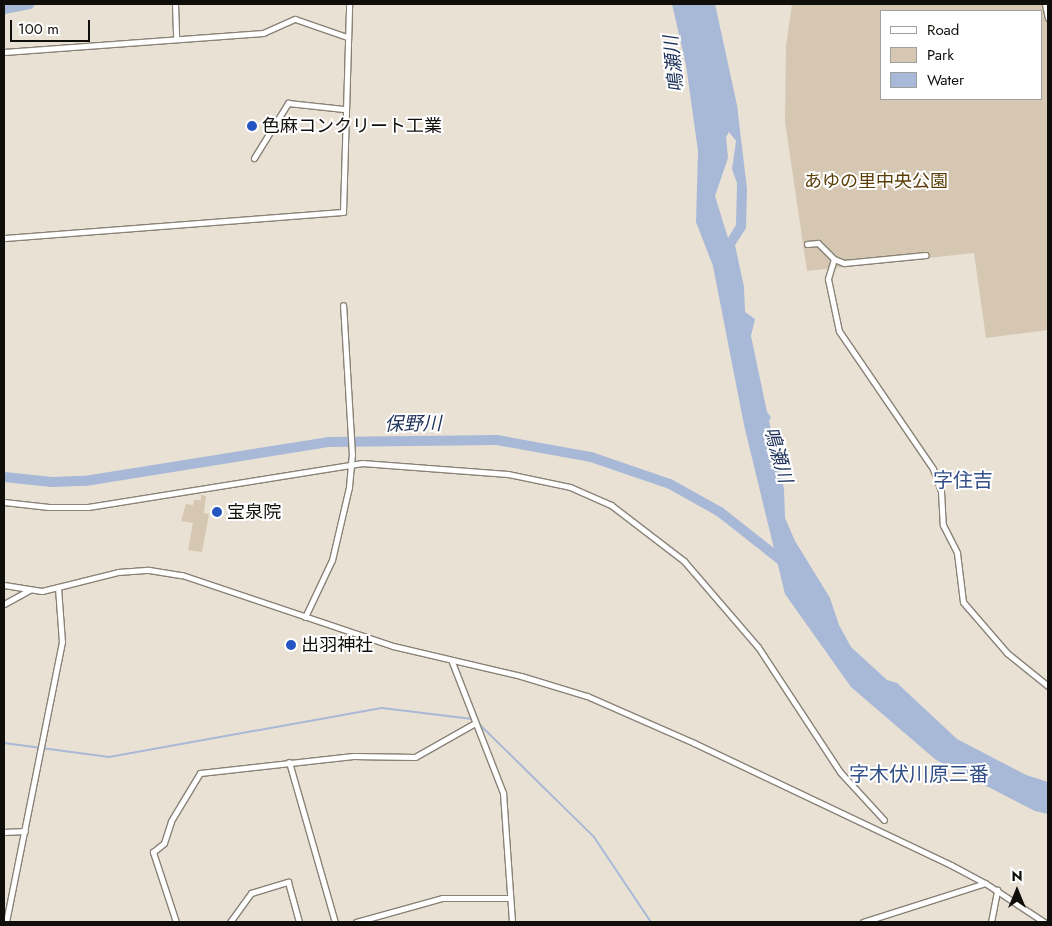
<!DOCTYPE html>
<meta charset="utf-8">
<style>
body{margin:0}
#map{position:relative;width:1052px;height:926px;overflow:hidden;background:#eae1d5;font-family:Jost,"Noto Sans JP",sans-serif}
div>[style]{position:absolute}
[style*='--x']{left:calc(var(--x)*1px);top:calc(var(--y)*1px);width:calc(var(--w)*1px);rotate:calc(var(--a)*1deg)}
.green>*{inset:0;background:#d5c7b2}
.water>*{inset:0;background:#a8b8d7}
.stream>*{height:2px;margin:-1px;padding:0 1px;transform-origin:1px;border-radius:1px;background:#a8b8d7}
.river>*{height:10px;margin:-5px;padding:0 5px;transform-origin:5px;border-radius:5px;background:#a8b8d7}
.roads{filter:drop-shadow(1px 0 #898277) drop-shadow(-1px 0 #898277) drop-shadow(0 1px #898277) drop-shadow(0 -1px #898277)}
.minor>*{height:5px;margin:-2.5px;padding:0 2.5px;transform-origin:2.5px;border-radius:2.5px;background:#fff}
.dots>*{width:14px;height:14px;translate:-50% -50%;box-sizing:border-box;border:2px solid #fff;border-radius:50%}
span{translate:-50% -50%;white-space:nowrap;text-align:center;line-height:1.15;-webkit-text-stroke:4px #fff;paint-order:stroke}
.poi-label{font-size:18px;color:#100e0a}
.left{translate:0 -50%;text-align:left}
.park-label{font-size:18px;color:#5b3e06}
.water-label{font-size:19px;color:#1e325b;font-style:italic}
.quarter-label{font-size:20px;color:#324e87}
.frame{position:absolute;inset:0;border:5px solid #100e0a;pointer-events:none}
.legend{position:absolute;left:880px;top:10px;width:162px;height:90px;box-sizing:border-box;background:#fff;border:1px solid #9f9f9d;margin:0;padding:6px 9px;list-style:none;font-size:15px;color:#100e0a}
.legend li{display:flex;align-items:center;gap:10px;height:25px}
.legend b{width:25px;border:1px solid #9f9f9d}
.north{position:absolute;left:992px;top:866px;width:50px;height:50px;-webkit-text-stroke:4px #fff;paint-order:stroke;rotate:0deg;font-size:14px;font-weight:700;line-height:20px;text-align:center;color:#100e0a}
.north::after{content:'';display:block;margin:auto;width:18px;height:22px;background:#100e0a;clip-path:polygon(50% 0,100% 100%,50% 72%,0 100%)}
.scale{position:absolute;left:10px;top:20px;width:80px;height:22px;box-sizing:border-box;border:2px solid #100e0a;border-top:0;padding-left:6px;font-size:15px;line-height:18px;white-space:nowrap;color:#100e0a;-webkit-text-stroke:4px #fff;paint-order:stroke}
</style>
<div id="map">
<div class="green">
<div style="clip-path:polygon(evenodd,792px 4px,1048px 4px,1048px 330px,986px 338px,974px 253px,807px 271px,785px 122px,786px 46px,792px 4px,881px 11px,1041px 11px,1041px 99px,881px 99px,881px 11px)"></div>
<div style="clip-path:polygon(201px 495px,206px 496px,204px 513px,209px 514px,202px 552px,188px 550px,193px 523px,181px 521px,186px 504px,193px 505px,194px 500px,201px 500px)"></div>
</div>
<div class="water">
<div style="clip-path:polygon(evenodd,672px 4px,715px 4px,737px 105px,747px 189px,746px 228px,735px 245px,744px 287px,745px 312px,755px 319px,751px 336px,767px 412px,771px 417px,769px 421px,784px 489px,785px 518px,795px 541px,830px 598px,839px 625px,851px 647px,887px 680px,897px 683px,957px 739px,1026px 775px,1048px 782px,1048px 814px,1035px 811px,936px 760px,851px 687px,785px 594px,744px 425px,713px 266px,696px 222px,698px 151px,686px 65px,672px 4px,729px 132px,736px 141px,732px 169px,737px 183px,736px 225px,728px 238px,715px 196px,728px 158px,726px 137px,729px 132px)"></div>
</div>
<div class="stream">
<div style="--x:476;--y:721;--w:165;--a:44.5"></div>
<div style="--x:594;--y:837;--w:102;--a:56.2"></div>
<div style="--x:4;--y:743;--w:106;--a:7.6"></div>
<div style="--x:109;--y:757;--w:277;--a:-10.2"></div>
<div style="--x:382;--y:708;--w:91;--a:7"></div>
</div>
<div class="river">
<div style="--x:4;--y:9;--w:26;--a:-11"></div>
<div style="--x:4;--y:477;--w:48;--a:5.9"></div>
<div style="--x:52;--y:482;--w:33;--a:-2"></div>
<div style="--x:85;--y:481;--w:246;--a:-9.1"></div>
<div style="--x:328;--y:442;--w:169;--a:-0.7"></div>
<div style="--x:497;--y:440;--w:96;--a:10.3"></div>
<div style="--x:591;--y:457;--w:83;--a:18.9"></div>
<div style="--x:670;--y:484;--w:57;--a:29.2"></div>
<div style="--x:720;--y:512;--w:84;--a:38.2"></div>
</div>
<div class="roads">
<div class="minor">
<div style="--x:175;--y:4;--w:35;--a:88"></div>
<div style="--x:1045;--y:4;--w:14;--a:78"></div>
<div style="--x:4;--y:52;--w:260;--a:-4.2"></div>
<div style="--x:263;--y:33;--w:35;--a:-24"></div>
<div style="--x:295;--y:19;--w:55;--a:19.1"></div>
<div style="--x:254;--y:158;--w:65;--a:-58.3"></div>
<div style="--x:288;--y:103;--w:56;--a:6.1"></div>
<div style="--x:4;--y:238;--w:340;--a:-4.4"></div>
<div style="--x:343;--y:212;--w:208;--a:-88.3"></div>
<div style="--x:807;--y:244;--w:11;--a:-5"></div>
<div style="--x:818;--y:243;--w:23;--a:45"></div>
<div style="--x:834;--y:259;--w:11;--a:22"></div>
<div style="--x:844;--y:263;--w:82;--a:-5.6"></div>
<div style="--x:834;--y:259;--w:21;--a:107"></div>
<div style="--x:828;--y:279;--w:53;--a:78.1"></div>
<div style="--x:839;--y:331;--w:167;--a:55.7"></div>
<div style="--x:933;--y:469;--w:23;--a:70"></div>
<div style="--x:941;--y:491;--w:34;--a:87"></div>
<div style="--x:943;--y:525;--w:31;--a:63"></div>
<div style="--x:957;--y:553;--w:49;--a:83"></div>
<div style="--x:963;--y:602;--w:67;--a:49.2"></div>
<div style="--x:1007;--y:653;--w:53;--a:38.8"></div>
<div style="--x:4;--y:502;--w:45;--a:6.3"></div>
<div style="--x:49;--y:507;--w:39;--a:0"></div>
<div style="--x:88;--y:507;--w:278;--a:-9.1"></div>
<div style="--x:362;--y:463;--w:146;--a:4.3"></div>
<div style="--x:508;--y:474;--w:63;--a:11.8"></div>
<div style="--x:570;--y:487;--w:45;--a:23.7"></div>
<div style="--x:611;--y:505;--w:92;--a:37.5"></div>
<div style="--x:684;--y:561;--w:113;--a:49.3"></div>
<div style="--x:758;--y:647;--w:149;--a:56.7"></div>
<div style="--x:840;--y:772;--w:65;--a:47.5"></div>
<div style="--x:4;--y:585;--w:38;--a:9"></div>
<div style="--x:42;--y:591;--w:78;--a:-14"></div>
<div style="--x:118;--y:572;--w:31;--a:-4"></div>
<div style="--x:149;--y:570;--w:33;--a:9"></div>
<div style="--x:182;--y:575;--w:223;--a:18.6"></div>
<div style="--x:393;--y:646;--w:131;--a:13.2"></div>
<div style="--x:521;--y:676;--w:69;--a:16.9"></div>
<div style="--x:587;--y:696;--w:117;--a:23.7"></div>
<div style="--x:694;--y:743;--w:284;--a:25.4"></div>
<div style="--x:951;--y:865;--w:38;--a:28"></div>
<div style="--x:985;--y:883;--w:71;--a:33.5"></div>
<div style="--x:4;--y:604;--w:29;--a:-29"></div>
<div style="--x:305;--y:617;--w:63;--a:-64.7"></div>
<div style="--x:332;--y:560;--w:75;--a:-76.9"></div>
<div style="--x:349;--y:487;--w:32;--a:-85"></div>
<div style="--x:352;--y:455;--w:150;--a:-93.4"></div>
<div style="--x:452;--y:662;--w:141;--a:68.7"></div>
<div style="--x:503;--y:793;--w:129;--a:86"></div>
<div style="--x:289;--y:762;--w:166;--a:74"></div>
<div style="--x:4;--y:832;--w:21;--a:-3"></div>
<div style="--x:6;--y:922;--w:286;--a:-78.7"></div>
<div style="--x:62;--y:642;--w:55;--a:-94.2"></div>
<div style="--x:176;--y:922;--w:74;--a:-108.2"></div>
<div style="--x:153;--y:852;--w:14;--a:-39"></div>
<div style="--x:164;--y:843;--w:23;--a:-72"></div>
<div style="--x:171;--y:821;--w:56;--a:-58.9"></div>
<div style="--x:200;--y:773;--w:154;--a:-6.3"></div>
<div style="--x:353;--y:756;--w:62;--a:0.9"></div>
<div style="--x:415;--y:757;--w:69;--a:-29.5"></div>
<div style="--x:230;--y:922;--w:36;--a:-54"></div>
<div style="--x:251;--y:893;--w:39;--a:-17"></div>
<div style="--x:288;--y:882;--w:41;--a:74.6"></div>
<div style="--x:356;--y:922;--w:89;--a:-15.6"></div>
<div style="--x:442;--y:898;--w:68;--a:0"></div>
<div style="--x:863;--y:922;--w:128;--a:-17.7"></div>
<div style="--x:991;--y:922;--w:33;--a:-79"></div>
</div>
</div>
<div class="dots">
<div style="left:252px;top:126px;background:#2455c3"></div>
<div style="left:217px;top:512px;background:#2455c3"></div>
<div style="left:291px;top:645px;background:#2455c3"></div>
</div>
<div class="poi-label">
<span class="left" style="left:262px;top:126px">色麻コンクリート工業</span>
<span class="left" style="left:227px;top:512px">宝泉院</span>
<span class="left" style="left:301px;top:645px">出羽神社</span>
</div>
<div class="park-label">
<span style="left:876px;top:181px">あゆの里中央公園</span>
</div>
<div class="water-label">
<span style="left:674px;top:64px;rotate:-96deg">鳴瀬川</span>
<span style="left:413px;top:424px;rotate:-1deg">保野川</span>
<span style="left:778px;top:455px;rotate:74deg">鳴瀬川</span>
</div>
<div class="quarter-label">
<span style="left:963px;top:480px">字住吉</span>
<span style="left:919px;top:774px">字木伏川原三番</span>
</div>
<div class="frame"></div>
<ul class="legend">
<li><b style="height:6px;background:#fff"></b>Road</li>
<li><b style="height:14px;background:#d5c7b2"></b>Park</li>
<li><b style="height:14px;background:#a8b8d7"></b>Water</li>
</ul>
<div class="north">N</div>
<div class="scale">100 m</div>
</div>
